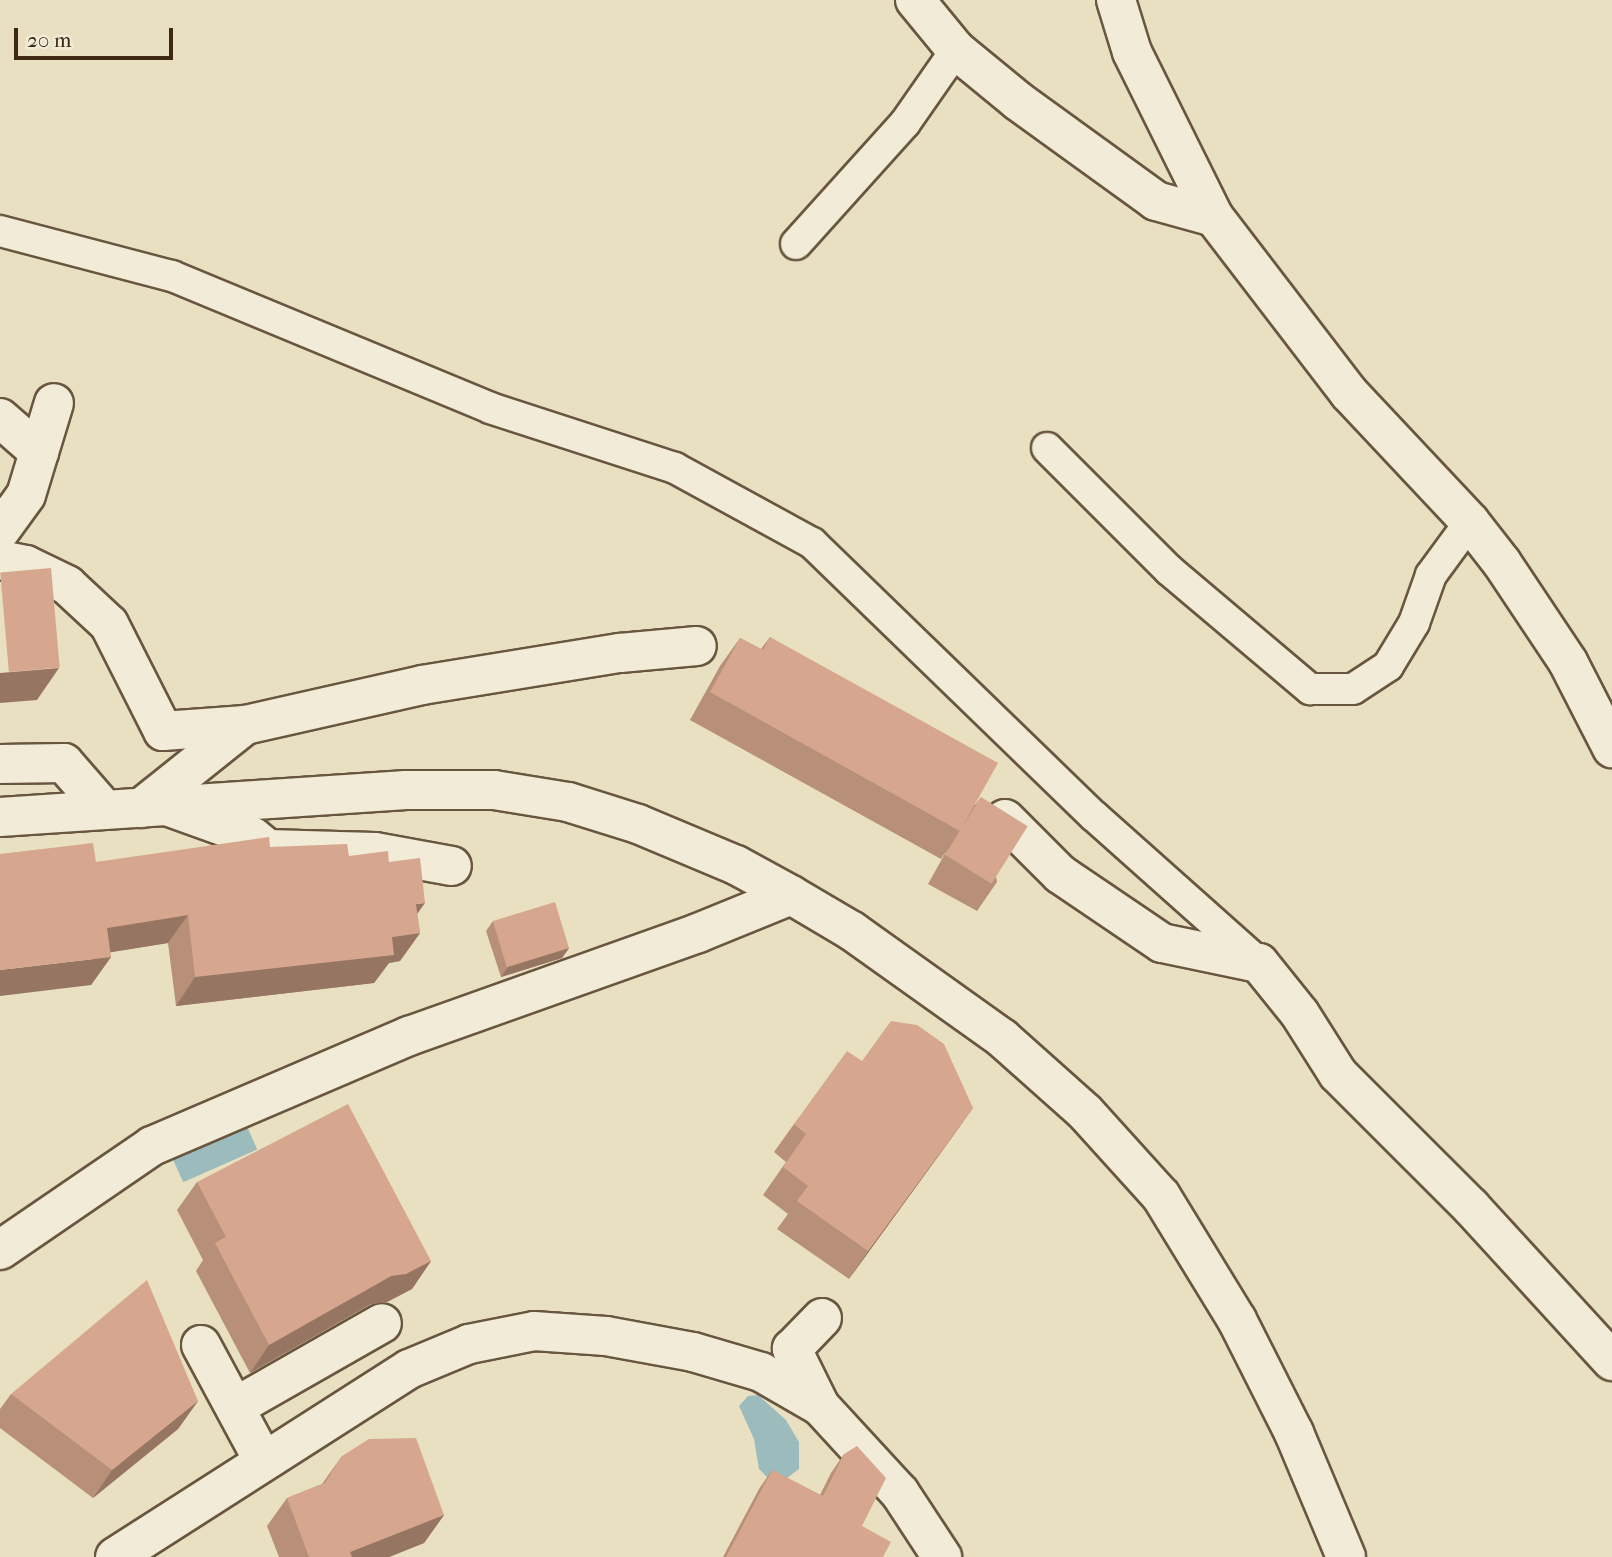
<!DOCTYPE html>
<style>
body{margin:0}
#map{position:relative;width:1612px;height:1557px;overflow:hidden;background:#e9e0c1;font-family:"IM FELL French Canon",serif}
div>[style]{position:absolute}
[style*='--x']{left:calc(var(--x)*1px);top:calc(var(--y)*1px);width:calc(var(--w)*1px);rotate:calc(var(--a)*1deg)}
.water>*{inset:0;background:#9cbbbc;transform-origin:0 0}
.roads{filter:drop-shadow(2px 0 #69563f) drop-shadow(-2px 0 #69563f) drop-shadow(0 2px #69563f) drop-shadow(0 -2px #69563f)}
.lane>*{height:30px;margin:-15px;padding:0 15px;transform-origin:15px;border-radius:15px;background:#f1ebd7}
.street>*{height:38px;margin:-19px;padding:0 19px;transform-origin:19px;border-radius:19px;background:#f1ebd7}
.secondary>*{height:38px;margin:-19px;padding:0 19px;transform-origin:19px;border-radius:19px;background:#f1ebd7}
.wall>*{inset:0;background:#b8907a}
.shaded-wall>*{inset:0;background:#967563}
.building>*{inset:0;background:#d6a78e;transform-origin:0 0}
span{translate:-50% -50%;white-space:nowrap;text-align:center;line-height:1.15;-webkit-text-stroke:6px #f1ebd7;paint-order:stroke}
.scale{position:absolute;left:14px;top:28px;width:159px;height:32px;box-sizing:border-box;border:4px solid #3e2814;border-top:0;padding-left:9px;font-size:21px;line-height:24px;white-space:nowrap;color:#3e2814;-webkit-text-stroke:5px #f1ebd7;paint-order:stroke}
</style>
<div id="map">
<div class="water">
<div style="left:245px;top:1122px;width:30px;height:81px;rotate:66deg"></div>
<div style="clip-path:polygon(758px 1395px,786px 1420px,799px 1442px,799px 1469px,787px 1478px,770px 1480px,759px 1469px,754px 1439px,739px 1406px,748px 1396px)"></div>
</div>
<div class="roads">
<div class="lane">
<div style="--x:0;--y:231;--w:178;--a:14.7"></div>
<div style="--x:172;--y:276;--w:344;--a:22.5"></div>
<div style="--x:490;--y:408;--w:194;--a:18"></div>
<div style="--x:675;--y:468;--w:156;--a:28.7"></div>
<div style="--x:812;--y:543;--w:392;--a:44.1"></div>
<div style="--x:1094;--y:816;--w:221;--a:41.7"></div>
<div style="--x:796;--y:244;--w:163;--a:-48"></div>
<div style="--x:905;--y:123;--w:89;--a:-55.1"></div>
<div style="--x:1047;--y:448;--w:173;--a:45"></div>
<div style="--x:1169;--y:570;--w:185;--a:40.2"></div>
<div style="--x:1310;--y:689;--w:43;--a:0"></div>
<div style="--x:1353;--y:689;--w:42;--a:-33.3"></div>
<div style="--x:1388;--y:666;--w:50;--a:-58.8"></div>
<div style="--x:1414;--y:623;--w:51;--a:-70.5"></div>
<div style="--x:1431;--y:575;--w:66;--a:-53.7"></div>
</div>
<div class="street">
<div style="--x:915;--y:0;--w:65;--a:50.6"></div>
<div style="--x:956;--y:50;--w:80;--a:39.4"></div>
<div style="--x:1018;--y:101;--w:170;--a:35.9"></div>
<div style="--x:1156;--y:201;--w:60;--a:15.4"></div>
<div style="--x:1116;--y:0;--w:54;--a:72.9"></div>
<div style="--x:1132;--y:52;--w:184;--a:63.6"></div>
<div style="--x:1214;--y:217;--w:222;--a:52.5"></div>
<div style="--x:1349;--y:393;--w:177;--a:46.8"></div>
<div style="--x:1470;--y:522;--w:52;--a:52"></div>
<div style="--x:1502;--y:563;--w:119;--a:56.3"></div>
<div style="--x:1568;--y:662;--w:97;--a:62.9"></div>
<div style="--x:0;--y:418;--w:52;--a:41.1"></div>
<div style="--x:0;--y:531;--w:44;--a:-54.2"></div>
<div style="--x:26;--y:495;--w:96;--a:-73.1"></div>
<div style="--x:0;--y:560;--w:26;--a:11"></div>
<div style="--x:26;--y:565;--w:46;--a:26"></div>
<div style="--x:67;--y:585;--w:57;--a:42.9"></div>
<div style="--x:109;--y:624;--w:120;--a:63.2"></div>
<div style="--x:163;--y:731;--w:82;--a:-4.2"></div>
<div style="--x:0;--y:764;--w:64;--a:-0.9"></div>
<div style="--x:64;--y:763;--w:62;--a:48.9"></div>
<div style="--x:167;--y:806;--w:91;--a:19.8"></div>
<div style="--x:253;--y:837;--w:19;--a:39"></div>
<div style="--x:268;--y:849;--w:107;--a:1.6"></div>
<div style="--x:375;--y:852;--w:78;--a:10.3"></div>
<div style="--x:141;--y:808;--w:133;--a:-38.6"></div>
<div style="--x:245;--y:725;--w:181;--a:-12.7"></div>
<div style="--x:422;--y:685;--w:201;--a:-9.2"></div>
<div style="--x:620;--y:653;--w:77;--a:-5.2"></div>
<div style="--x:1005;--y:819;--w:78;--a:45"></div>
<div style="--x:1060;--y:874;--w:123;--a:34.1"></div>
<div style="--x:1162;--y:943;--w:99;--a:11.7"></div>
<div style="--x:1259;--y:963;--w:65;--a:51.2"></div>
<div style="--x:1300;--y:1014;--w:71;--a:57.7"></div>
<div style="--x:1338;--y:1074;--w:188;--a:45"></div>
<div style="--x:1471;--y:1207;--w:209;--a:47.5"></div>
<div style="--x:0;--y:1250;--w:184;--a:-34.4"></div>
<div style="--x:152;--y:1146;--w:280;--a:-23.2"></div>
<div style="--x:409;--y:1036;--w:307;--a:-19.6"></div>
<div style="--x:698;--y:933;--w:100;--a:-22.2"></div>
<div style="--x:201;--y:1345;--w:131;--a:61.7"></div>
<div style="--x:820;--y:1406;--w:64;--a:-116.2"></div>
<div style="--x:792;--y:1349;--w:43;--a:-45.9"></div>
<div style="--x:235;--y:1407;--w:169;--a:-29.7"></div>
<div style="--x:115;--y:1557;--w:349;--a:-32.6"></div>
<div style="--x:409;--y:1369;--w:65;--a:-22.6"></div>
<div style="--x:469;--y:1344;--w:66;--a:-11.3"></div>
<div style="--x:534;--y:1331;--w:72;--a:4"></div>
<div style="--x:606;--y:1336;--w:88;--a:10.4"></div>
<div style="--x:693;--y:1352;--w:71;--a:16.4"></div>
<div style="--x:761;--y:1372;--w:68;--a:30"></div>
<div style="--x:820;--y:1406;--w:118;--a:47.4"></div>
<div style="--x:900;--y:1493;--w:77;--a:56.7"></div>
</div>
<div class="secondary">
<div style="--x:0;--y:817;--w:407;--a:-3.8"></div>
<div style="--x:406;--y:790;--w:88;--a:0"></div>
<div style="--x:494;--y:790;--w:75;--a:9.2"></div>
<div style="--x:568;--y:802;--w:73;--a:17.4"></div>
<div style="--x:638;--y:824;--w:106;--a:22.7"></div>
<div style="--x:736;--y:865;--w:63;--a:28.6"></div>
<div style="--x:791;--y:895;--w:71;--a:30.5"></div>
<div style="--x:852;--y:931;--w:184;--a:35.5"></div>
<div style="--x:1002;--y:1038;--w:111;--a:41.7"></div>
<div style="--x:1085;--y:1112;--w:113;--a:47.9"></div>
<div style="--x:1161;--y:1196;--w:145;--a:58.5"></div>
<div style="--x:1237;--y:1320;--w:127;--a:63.2"></div>
<div style="--x:1294;--y:1433;--w:134;--a:67.2"></div>
</div>
</div>
<div class="wall">
<div style="clip-path:polygon(770px 637px,975px 805px,981px 797px,997px 882px,977px 911px,928px 884px,947px 850px,941px 859px,690px 720px,720px 666px,740px 638px,761px 649px)"></div>
<div style="clip-path:polygon(270px 847px,349px 856px,389px 862px,417px 914px,420px 933px,400px 961px,389px 963px,374px 983px,176px 1006px,168px 943px,110px 952px,111px 957px,91px 985px,96px 862px)"></div>
<div style="clip-path:polygon(493px 921px,569px 948px,562px 958px,501px 977px,486px 931px)"></div>
<div style="clip-path:polygon(862px 1061px,973px 1108px,849px 1279px,777px 1229px,788px 1214px,763px 1195px,786px 1162px,774px 1152px,794px 1124px)"></div>
<div style="clip-path:polygon(197px 1182px,431px 1261px,412px 1289px,387px 1302px,371px 1304px,250px 1373px,196px 1271px,203px 1260px,177px 1210px)"></div>
<div style="clip-path:polygon(11px 1394px,198px 1401px,178px 1429px,93px 1498px,0 1428px,0 1409px)"></div>
<div style="clip-path:polygon(844px 1454px,862px 1526px,883px 1557px,723px 1557px,759px 1489px,772px 1470px,820px 1495px,831px 1473px)"></div>
<div style="clip-path:polygon(342px 1456px,444px 1515px,424px 1543px,389px 1557px,279px 1557px,267px 1526px,287px 1498px,322px 1484px)"></div>
</div>
<div class="shaded-wall">
<div style="clip-path:polygon(59px 668px,37px 700px,0 703px,0 673px)"></div>
<div style="clip-path:polygon(425px 903px,405px 931px,416px 904px)"></div>
<div style="clip-path:polygon(188px 915px,168px 943px,88px 956px,107px 928px)"></div>
<div style="clip-path:polygon(420px 933px,400px 961px,389px 963px,374px 983px,176px 1006px,195px 977px,392px 937px)"></div>
<div style="clip-path:polygon(569px 948px,562px 958px,501px 977px,508px 967px)"></div>
<div style="clip-path:polygon(111px 957px,91px 985px,0 996px,0 970px)"></div>
<div style="clip-path:polygon(973px 1108px,953px 1136px,849px 1279px,868px 1251px)"></div>
<div style="clip-path:polygon(431px 1261px,412px 1289px,387px 1302px,371px 1304px,250px 1373px,269px 1345px,391px 1276px)"></div>
<div style="clip-path:polygon(198px 1401px,178px 1429px,93px 1498px,112px 1470px)"></div>
<div style="clip-path:polygon(444px 1515px,424px 1543px,389px 1557px,346px 1557px,350px 1552px)"></div>
</div>
<div class="building">
<div style="left:51px;top:568px;width:100px;height:51px;rotate:85deg"></div>
<div style="clip-path:polygon(770px 637px,998px 763px,960px 831px,710px 692px,740px 638px,763px 650px)"></div>
<div style="left:981px;top:797px;width:55px;height:68px;rotate:32deg"></div>
<div style="clip-path:polygon(269px 837px,270px 847px,347px 844px,349px 856px,388px 851px,389px 862px,420px 858px,425px 903px,416px 904px,420px 933px,392px 937px,394px 955px,195px 977px,188px 915px,107px 928px,111px 957px,0 970px,0 854px,93px 843px,96px 862px)"></div>
<div style="left:555px;top:902px;width:48px;height:65px;rotate:73deg"></div>
<div style="clip-path:polygon(891px 1021px,917px 1025px,944px 1044px,973px 1108px,868px 1251px,797px 1201px,808px 1186px,783px 1167px,806px 1134px,794px 1124px,847px 1051px,862px 1061px)"></div>
<div style="clip-path:polygon(348px 1104px,431px 1261px,406px 1274px,391px 1276px,269px 1345px,215px 1243px,226px 1237px,197px 1182px)"></div>
<div style="clip-path:polygon(147px 1280px,198px 1401px,112px 1470px,11px 1394px)"></div>
<div style="clip-path:polygon(416px 1438px,444px 1515px,350px 1552px,352px 1557px,309px 1557px,287px 1498px,325px 1483px,342px 1456px,369px 1439px)"></div>
<div style="clip-path:polygon(857px 1446px,886px 1478px,862px 1526px,891px 1542px,883px 1557px,726px 1557px,772px 1470px,823px 1496px,844px 1454px)"></div>
</div>
<div class="scale">20 m</div>
</div>
